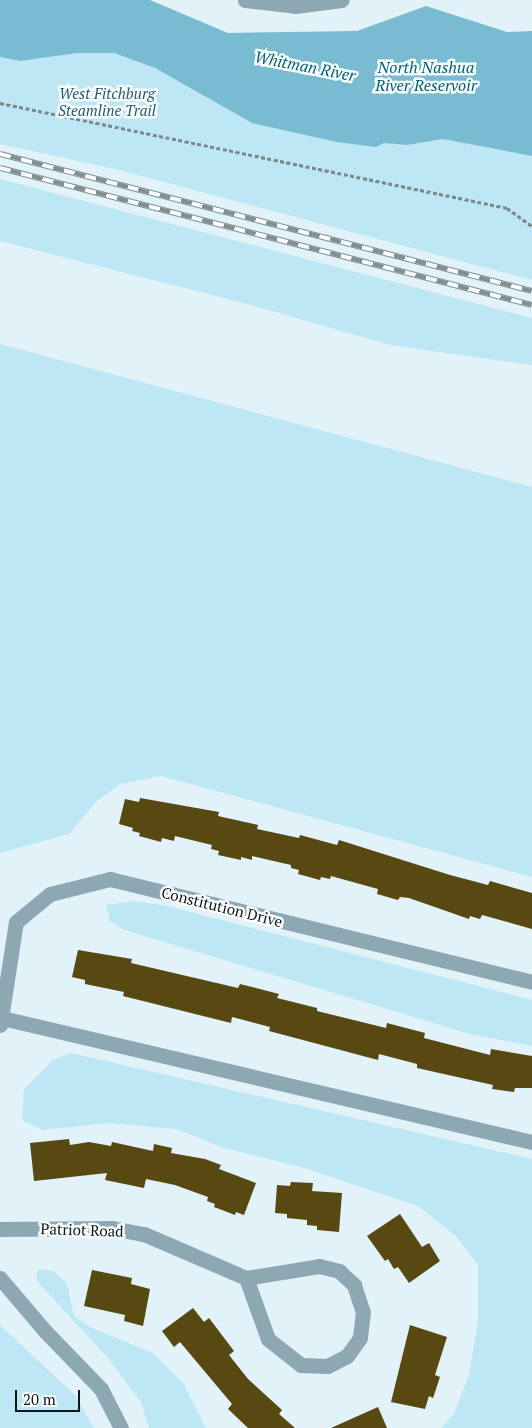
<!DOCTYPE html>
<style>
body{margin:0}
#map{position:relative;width:532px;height:1428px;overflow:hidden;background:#e1f2f8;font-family:"PT Serif",serif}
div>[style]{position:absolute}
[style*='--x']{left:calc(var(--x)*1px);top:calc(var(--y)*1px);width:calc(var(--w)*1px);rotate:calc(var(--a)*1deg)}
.green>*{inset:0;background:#bde7f5}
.water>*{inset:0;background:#79bbd0}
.building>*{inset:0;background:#584811}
.path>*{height:3px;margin-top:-1.5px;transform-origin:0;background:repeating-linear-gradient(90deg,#7c888c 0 4px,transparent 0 6.5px)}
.minor>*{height:15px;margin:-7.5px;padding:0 7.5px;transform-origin:7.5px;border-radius:7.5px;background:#8da8b2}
.rail>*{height:5.5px;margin-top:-2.75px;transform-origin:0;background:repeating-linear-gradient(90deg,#f9fdfe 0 11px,#828e92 0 22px);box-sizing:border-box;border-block:1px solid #828e92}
span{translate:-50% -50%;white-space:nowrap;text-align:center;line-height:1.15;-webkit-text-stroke:5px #f9fdfe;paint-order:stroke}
.park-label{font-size:15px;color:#255b6b;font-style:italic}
.street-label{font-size:15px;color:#101618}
.water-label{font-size:16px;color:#036177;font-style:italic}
.scale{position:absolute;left:15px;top:1390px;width:65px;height:22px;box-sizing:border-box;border:2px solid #101618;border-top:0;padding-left:6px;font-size:15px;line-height:18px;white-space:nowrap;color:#101618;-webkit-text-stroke:4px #f9fdfe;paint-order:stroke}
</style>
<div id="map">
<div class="green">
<div style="clip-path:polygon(77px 53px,113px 53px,155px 68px,252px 123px,407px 145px,443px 139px,532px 156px,532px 280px,119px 170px,0 144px,0 57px,20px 61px)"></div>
<div style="clip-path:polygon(0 179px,532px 318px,532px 365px,390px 345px,251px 305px,0 241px)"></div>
<div style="clip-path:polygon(0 344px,532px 487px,532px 877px,161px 776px,120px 784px,96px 802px,69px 834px,0 853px)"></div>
<div style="clip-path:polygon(134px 901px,167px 906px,532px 1000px,532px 1046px,470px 1034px,394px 1011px,124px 930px,110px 921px,106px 905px)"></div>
<div style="clip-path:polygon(71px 1053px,532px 1159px,532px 1428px,441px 1428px,454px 1414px,469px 1375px,478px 1321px,478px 1265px,456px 1236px,418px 1206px,308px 1169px,221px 1147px,177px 1129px,108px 1123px,42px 1130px,22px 1120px,24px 1089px,53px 1060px)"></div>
<div style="clip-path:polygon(38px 1269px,54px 1271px,67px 1284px,74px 1316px,92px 1328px,153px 1353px,183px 1383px,206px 1428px,149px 1428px,141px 1402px,108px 1358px,36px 1280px)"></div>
<div style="clip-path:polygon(0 1325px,75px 1395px,94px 1428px,0 1428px)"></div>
</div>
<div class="water">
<div style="clip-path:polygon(0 0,150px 0,228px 33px,357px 31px,426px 6px,507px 32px,532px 31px,532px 156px,443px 139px,407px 145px,384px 143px,376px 147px,337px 142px,252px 123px,155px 68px,114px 53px,77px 53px,20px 61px,0 57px)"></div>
</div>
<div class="building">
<div style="clip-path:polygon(140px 798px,219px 812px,218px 816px,258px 825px,257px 829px,299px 838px,300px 835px,337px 845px,339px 840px,450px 875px,488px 885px,490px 881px,532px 893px,532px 929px,482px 915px,480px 919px,470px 916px,469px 919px,409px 898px,400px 897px,398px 900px,377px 894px,378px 889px,331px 876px,330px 879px,321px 877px,320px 880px,298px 874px,299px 870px,291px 868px,291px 865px,252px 856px,252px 860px,241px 857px,241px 860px,218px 855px,219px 851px,211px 849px,212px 845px,175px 836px,174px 841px,162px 838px,161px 842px,139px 836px,140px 833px,132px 831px,133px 828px,119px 824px,125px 799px,139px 802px)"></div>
<div style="clip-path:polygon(78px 950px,132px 959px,131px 963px,238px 988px,240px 984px,279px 994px,277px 998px,317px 1008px,317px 1011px,386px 1028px,387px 1023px,425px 1033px,424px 1038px,490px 1055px,491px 1049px,532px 1056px,532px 1088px,515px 1088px,514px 1092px,492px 1089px,493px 1085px,417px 1068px,417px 1064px,379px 1054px,378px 1060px,269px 1031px,270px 1027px,232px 1017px,231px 1023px,123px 996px,124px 992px,85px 984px,85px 980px,72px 977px)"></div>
<div style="clip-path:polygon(69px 1139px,70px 1145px,89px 1142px,111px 1146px,112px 1142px,153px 1151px,154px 1144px,172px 1148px,171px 1153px,205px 1159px,221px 1165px,219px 1169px,256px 1183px,244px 1215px,236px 1212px,235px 1215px,214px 1207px,215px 1204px,207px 1201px,208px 1197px,175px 1185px,146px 1179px,144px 1188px,105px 1180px,107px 1173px,34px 1181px,30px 1143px)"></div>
<div style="clip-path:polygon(291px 1182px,313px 1183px,312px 1191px,342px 1193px,339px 1232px,317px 1230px,317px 1226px,307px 1225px,307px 1220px,287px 1218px,287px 1214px,275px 1213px,277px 1185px,290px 1186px)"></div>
<div style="clip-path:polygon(400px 1214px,422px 1247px,429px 1243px,440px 1261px,409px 1283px,398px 1267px,394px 1269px,388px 1259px,385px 1261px,367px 1236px)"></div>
<div style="clip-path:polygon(92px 1270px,132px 1278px,131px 1284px,150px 1289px,143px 1326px,124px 1321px,125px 1315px,84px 1306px)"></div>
<div style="clip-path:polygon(193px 1308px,204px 1322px,209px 1318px,234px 1351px,229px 1355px,248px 1379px,282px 1410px,279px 1414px,295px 1428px,248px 1428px,228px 1409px,232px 1404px,180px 1342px,174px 1347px,162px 1331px)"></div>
<div style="clip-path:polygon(410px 1325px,447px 1337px,435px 1375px,440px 1377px,433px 1398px,429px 1396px,425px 1409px,391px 1402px)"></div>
<div style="clip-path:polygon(378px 1407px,387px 1428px,331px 1428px)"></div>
</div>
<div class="path">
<div style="--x:0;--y:103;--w:518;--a:11.7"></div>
<div style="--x:507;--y:208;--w:31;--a:36"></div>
</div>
<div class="minor">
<div style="--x:245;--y:0;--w:50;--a:6.8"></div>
<div style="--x:295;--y:6;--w:47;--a:-7.3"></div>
<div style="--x:2;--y:1018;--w:544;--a:13.17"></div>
<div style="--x:0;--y:1025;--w:104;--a:-81.2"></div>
<div style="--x:16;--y:922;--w:44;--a:-39.5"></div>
<div style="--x:50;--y:894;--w:62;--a:-14"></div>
<div style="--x:110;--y:879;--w:434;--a:13.7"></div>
<div style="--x:0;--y:1229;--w:112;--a:-0.5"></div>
<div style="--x:112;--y:1228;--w:33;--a:11"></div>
<div style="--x:144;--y:1234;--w:111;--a:23.3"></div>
<div style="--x:246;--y:1278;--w:74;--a:-9.3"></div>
<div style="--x:319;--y:1266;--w:21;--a:14"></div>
<div style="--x:339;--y:1271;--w:21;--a:43"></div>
<div style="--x:354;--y:1285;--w:28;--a:72"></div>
<div style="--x:363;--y:1312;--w:26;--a:97"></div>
<div style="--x:360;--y:1338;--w:22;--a:126"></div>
<div style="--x:347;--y:1356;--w:22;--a:153"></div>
<div style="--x:327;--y:1366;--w:26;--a:-178"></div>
<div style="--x:301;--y:1365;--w:42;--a:-141.8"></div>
<div style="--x:268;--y:1339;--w:65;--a:-109.8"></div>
<div style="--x:0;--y:1278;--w:70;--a:49.7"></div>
<div style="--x:45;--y:1331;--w:81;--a:46"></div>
<div style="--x:101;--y:1389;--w:44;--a:62.9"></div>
</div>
<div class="rail">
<div style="--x:0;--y:154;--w:549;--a:14.44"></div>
<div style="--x:0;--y:168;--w:549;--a:14.44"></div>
</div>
<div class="park-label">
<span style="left:107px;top:102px">West Fitchburg<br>Steamline Trail</span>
</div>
<div class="street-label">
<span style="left:222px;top:907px;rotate:14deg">Constitution Drive</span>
<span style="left:82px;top:1230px;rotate:2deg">Patriot Road</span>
</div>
<div class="water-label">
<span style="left:305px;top:66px;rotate:11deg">Whitman River</span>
<span style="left:426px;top:76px">North Nashua<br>River Reservoir</span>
</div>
<div class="scale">20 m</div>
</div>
